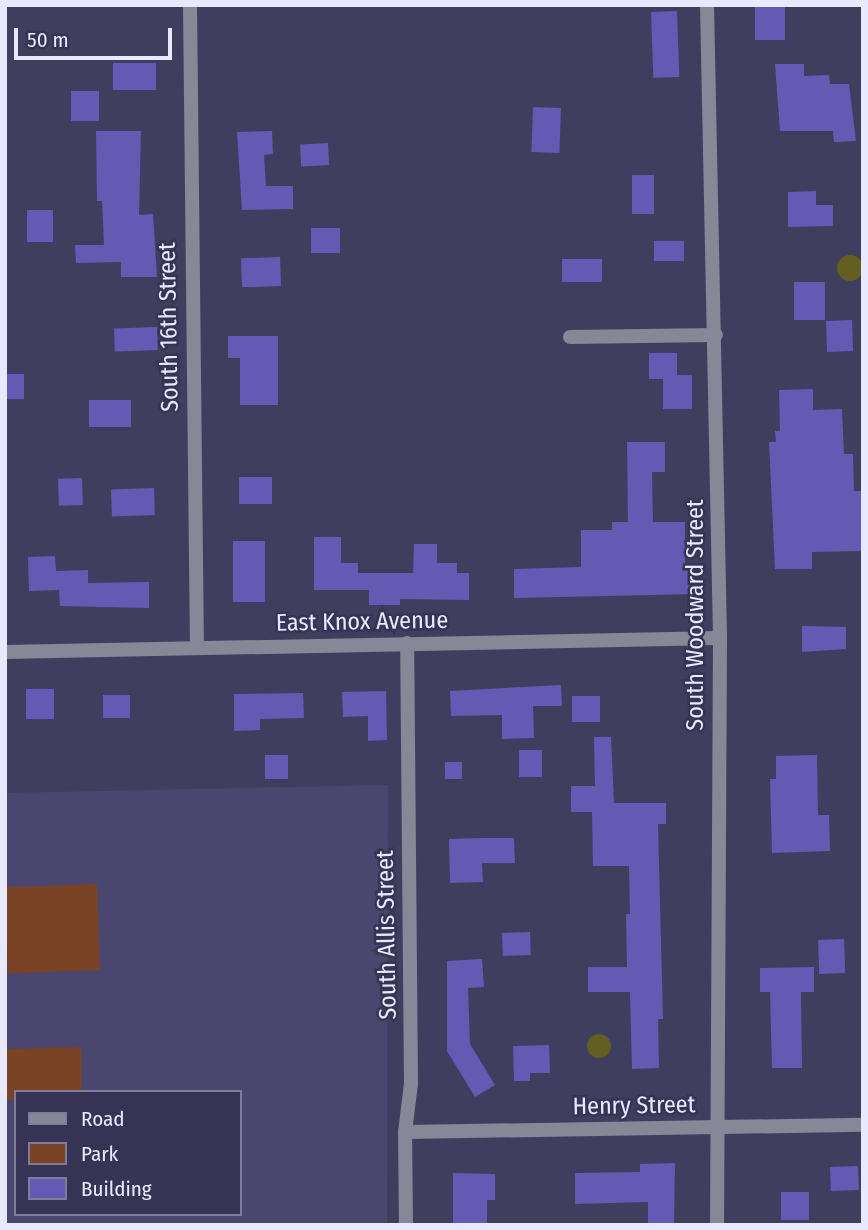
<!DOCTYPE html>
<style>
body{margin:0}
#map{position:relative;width:868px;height:1230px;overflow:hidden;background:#403e5f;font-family:"Fira Sans Condensed",sans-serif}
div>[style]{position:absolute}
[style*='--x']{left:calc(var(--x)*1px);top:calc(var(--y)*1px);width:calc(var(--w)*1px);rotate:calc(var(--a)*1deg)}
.built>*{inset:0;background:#4a466f}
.green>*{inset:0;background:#7a4326;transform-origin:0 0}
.water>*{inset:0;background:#625f21}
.round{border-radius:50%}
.building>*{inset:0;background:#6559b4;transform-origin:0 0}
.street>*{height:14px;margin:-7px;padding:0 7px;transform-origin:7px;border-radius:7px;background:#888798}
span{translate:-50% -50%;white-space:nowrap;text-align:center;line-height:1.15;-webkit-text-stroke:5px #363354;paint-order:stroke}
.street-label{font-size:24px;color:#e9e9fe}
.frame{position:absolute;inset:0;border:7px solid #e9e9fe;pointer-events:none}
.legend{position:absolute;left:14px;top:1090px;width:228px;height:126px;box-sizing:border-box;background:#363354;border:2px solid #7e7c98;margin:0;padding:9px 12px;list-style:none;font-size:21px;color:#e9e9fe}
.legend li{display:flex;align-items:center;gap:14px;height:35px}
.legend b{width:35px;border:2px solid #7e7c98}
.scale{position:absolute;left:14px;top:28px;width:158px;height:32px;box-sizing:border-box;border:4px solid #e9e9fe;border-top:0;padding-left:9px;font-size:21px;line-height:24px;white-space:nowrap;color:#e9e9fe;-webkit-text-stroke:5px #363354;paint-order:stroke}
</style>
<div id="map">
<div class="built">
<div style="clip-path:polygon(evenodd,388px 785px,387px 1225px,5px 1225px,5px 793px,388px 785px,16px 1092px,240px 1092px,240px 1214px,16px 1214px,16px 1092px)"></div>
</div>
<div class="green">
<div style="left:97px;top:884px;width:86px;height:92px;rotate:88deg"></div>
<div style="clip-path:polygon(81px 1047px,82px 1092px,16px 1092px,16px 1100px,5px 1100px,5px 1049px)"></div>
</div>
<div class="water">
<div class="round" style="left:837px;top:255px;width:26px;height:26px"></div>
<div class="round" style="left:587px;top:1034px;width:24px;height:24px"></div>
</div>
<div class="building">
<div style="left:755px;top:5px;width:30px;height:35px"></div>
<div style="left:677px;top:11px;width:66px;height:26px;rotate:88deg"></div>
<div style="left:113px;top:63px;width:43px;height:27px"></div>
<div style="clip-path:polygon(775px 64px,804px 64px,804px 76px,829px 75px,830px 84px,849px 84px,856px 141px,834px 142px,833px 131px,780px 131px)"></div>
<div style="left:71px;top:91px;width:28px;height:30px"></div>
<div style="left:533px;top:107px;width:28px;height:45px;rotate:2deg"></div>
<div style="clip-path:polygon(96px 131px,141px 131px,139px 215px,153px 214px,157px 277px,121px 277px,121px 262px,76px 263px,75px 245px,104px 245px,102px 201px,97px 201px)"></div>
<div style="clip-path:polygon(272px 131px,273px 154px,264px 155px,266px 186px,293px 186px,293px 209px,242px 210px,237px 132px)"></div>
<div style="left:328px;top:143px;width:22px;height:28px;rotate:87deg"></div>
<div style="left:632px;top:175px;width:22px;height:39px"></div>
<div style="clip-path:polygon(816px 191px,816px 205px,833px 205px,833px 226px,788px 227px,788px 192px)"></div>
<div style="left:27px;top:210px;width:26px;height:32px"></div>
<div style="left:311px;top:228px;width:29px;height:25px"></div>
<div style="left:684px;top:241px;width:20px;height:30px;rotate:90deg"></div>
<div style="left:280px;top:257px;width:29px;height:39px;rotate:88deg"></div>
<div style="left:602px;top:259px;width:23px;height:40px;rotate:90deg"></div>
<div style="left:825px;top:282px;width:38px;height:31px;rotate:90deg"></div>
<div style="left:852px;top:320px;width:31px;height:26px;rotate:88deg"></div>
<div style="left:157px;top:327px;width:23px;height:43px;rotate:88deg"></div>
<div style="clip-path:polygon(228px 336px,278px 336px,278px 405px,240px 405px,240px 358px,228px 358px)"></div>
<div style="clip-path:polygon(649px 353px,677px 353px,677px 375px,692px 375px,692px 409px,663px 409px,663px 379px,649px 379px)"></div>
<div style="left:5px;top:374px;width:19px;height:25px"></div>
<div style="clip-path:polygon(813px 389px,813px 410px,842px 409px,844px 454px,853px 454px,854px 491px,863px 491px,863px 551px,812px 552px,812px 569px,775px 569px,769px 442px,776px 442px,775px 431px,780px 431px,779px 390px)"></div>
<div style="left:89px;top:400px;width:42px;height:27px"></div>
<div style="clip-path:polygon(627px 442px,665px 442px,665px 472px,652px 472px,653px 522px,685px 522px,685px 566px,696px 566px,697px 594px,514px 598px,514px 569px,581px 567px,581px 530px,612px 530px,612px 522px,628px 522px)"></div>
<div style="left:239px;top:477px;width:33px;height:27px"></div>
<div style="left:82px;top:478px;width:27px;height:24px;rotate:88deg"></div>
<div style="left:154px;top:488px;width:27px;height:43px;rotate:88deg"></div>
<div style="clip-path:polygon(314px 537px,341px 537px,341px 563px,358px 563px,358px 573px,413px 573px,414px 544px,437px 544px,437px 563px,457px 563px,457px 573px,469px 573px,469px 600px,400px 599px,400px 605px,369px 605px,369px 590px,314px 590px)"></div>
<div style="left:233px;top:541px;width:32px;height:61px"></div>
<div style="clip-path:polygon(55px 556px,56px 571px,88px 570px,88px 583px,149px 582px,149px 608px,60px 606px,59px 590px,29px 591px,28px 557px)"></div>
<div style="clip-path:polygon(802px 626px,846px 627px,846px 649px,802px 652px)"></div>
<div style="clip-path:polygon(561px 685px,562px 706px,533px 706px,534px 738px,502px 739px,502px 715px,451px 716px,450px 691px)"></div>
<div style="left:54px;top:689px;width:30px;height:28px;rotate:90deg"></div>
<div style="clip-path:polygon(386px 691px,387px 740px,368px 741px,368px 716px,343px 717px,342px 692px)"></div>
<div style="clip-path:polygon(303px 693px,304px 718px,260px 719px,260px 730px,234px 731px,234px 694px)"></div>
<div style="left:103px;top:695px;width:27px;height:23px"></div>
<div style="left:600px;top:696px;width:26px;height:28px;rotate:90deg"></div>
<div style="clip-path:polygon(594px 737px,611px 737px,614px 803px,666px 803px,666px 824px,658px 824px,663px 1019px,658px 1019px,659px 1068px,632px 1069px,630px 992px,588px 992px,588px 967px,627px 967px,626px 914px,630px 914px,629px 866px,593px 866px,592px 812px,571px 812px,571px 786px,595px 786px)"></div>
<div style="left:542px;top:750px;width:27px;height:23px;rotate:90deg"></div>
<div style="left:265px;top:755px;width:23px;height:24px"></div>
<div style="clip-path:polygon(817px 755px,818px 815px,829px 815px,830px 851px,772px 853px,770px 779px,776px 779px,776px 756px)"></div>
<div style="left:445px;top:762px;width:17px;height:17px"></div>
<div style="clip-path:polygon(482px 838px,514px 838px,515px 863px,482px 863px,483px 882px,450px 883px,449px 839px)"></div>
<div style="left:530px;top:932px;width:23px;height:28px;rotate:88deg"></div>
<div style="left:844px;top:939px;width:34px;height:26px;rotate:88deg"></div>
<div style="clip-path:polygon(482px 959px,484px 987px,468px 988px,470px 1044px,495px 1085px,475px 1097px,447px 1051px,447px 961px)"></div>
<div style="clip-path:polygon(814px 967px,814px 992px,801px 992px,802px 1068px,772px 1068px,770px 992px,760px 992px,760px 968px)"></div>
<div style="clip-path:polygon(549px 1045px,550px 1073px,530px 1073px,530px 1081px,514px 1081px,513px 1046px)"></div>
<div style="clip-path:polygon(675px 1163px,674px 1225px,648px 1225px,648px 1202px,575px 1204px,575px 1173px,640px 1172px,640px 1164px)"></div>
<div style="left:858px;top:1166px;width:24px;height:28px;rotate:88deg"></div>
<div style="clip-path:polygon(453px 1173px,495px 1174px,495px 1200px,487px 1200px,487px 1225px,453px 1225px)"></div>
<div style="left:781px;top:1192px;width:28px;height:28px"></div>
</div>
<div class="street">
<div style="--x:190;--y:5;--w:643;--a:89.38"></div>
<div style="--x:707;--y:5;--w:633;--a:88.82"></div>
<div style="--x:720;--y:638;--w:587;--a:90.29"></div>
<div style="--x:570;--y:337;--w:146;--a:-0.8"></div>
<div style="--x:5;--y:652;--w:715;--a:-1.12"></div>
<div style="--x:405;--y:1132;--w:458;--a:-0.9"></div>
<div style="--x:406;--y:1225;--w:93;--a:-90.6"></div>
<div style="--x:405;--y:1132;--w:48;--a:-82.9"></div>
<div style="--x:411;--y:1084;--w:441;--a:-90.5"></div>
</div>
<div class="street-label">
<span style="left:169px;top:327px;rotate:-91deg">South 16th Street</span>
<span style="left:696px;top:615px;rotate:-90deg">South Woodward Street</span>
<span style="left:362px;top:622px;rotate:-1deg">East Knox Avenue</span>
<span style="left:387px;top:935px;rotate:-91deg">South Allis Street</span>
<span style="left:634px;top:1106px;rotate:-1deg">Henry Street</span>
</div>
<div class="frame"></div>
<ul class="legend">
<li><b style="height:9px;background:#888798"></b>Road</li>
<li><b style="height:19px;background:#7a4326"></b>Park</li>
<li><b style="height:19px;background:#6559b4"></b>Building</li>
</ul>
<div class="scale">50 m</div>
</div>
